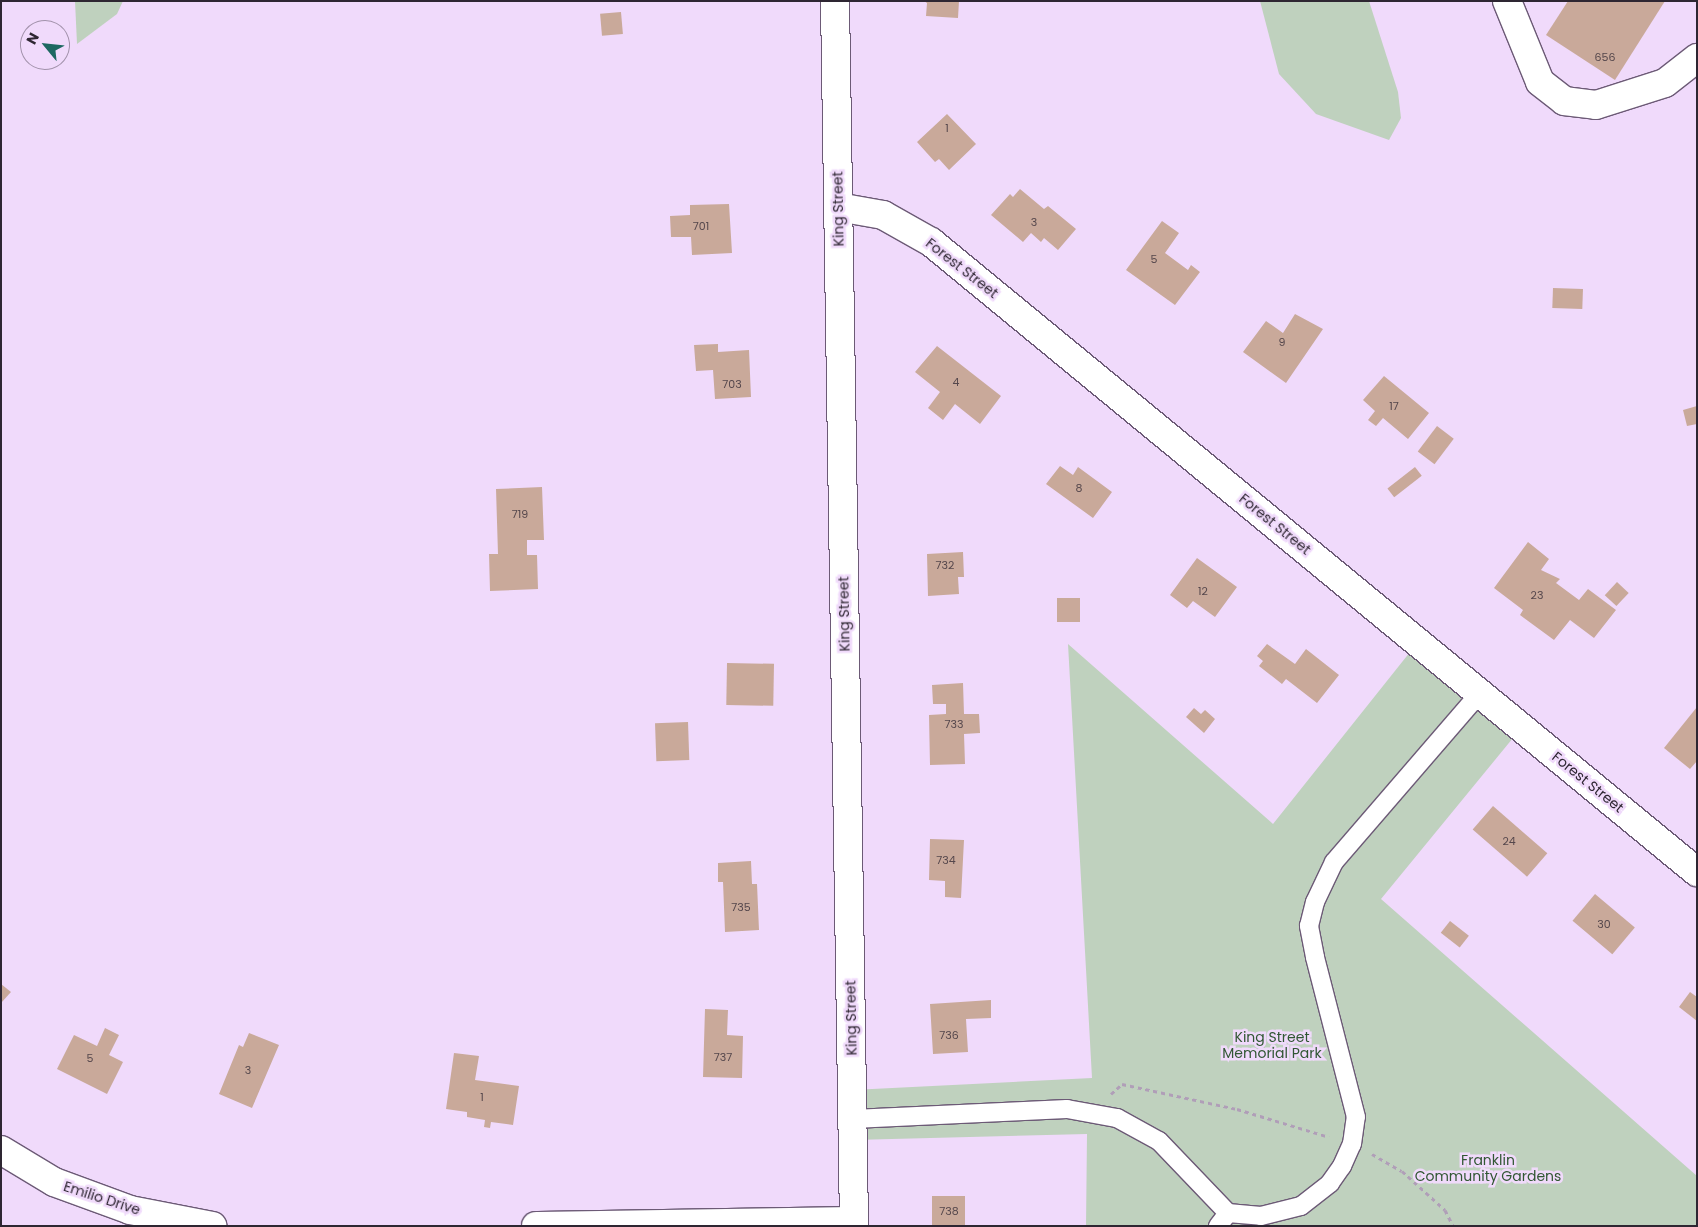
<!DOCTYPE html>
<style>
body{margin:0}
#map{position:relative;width:1698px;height:1227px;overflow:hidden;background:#f0dafb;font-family:Poppins,sans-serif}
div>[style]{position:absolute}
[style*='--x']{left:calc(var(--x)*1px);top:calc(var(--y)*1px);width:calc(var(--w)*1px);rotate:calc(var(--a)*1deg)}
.green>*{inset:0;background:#bfd1be}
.building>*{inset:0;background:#c9a99a;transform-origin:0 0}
.path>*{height:3px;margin-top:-1.5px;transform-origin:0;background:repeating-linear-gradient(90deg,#b09eb8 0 4px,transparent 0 8px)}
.roads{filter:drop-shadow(1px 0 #6c5a76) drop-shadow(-1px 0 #6c5a76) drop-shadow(0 1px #6c5a76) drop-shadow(0 -1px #6c5a76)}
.lane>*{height:18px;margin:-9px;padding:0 9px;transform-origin:9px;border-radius:9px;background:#fff}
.street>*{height:28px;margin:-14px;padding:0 14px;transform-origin:14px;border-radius:14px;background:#fff}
.secondary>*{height:28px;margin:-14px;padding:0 14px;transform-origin:14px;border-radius:14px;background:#fff}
span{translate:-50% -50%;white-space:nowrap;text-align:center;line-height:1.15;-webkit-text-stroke:5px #f0dafb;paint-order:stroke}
.number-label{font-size:11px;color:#55474c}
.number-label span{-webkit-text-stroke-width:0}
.street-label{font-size:14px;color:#2e2632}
.park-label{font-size:14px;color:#315733}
.frame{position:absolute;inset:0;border:2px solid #2e2632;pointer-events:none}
.north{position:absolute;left:20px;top:20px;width:50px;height:50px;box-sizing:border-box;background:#f0dafb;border:1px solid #a292ab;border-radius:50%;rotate:298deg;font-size:14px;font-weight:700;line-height:20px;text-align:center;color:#2e2632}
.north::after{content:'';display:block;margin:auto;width:18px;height:22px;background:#1d6861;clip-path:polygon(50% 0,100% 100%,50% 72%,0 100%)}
</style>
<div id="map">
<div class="green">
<div style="clip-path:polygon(75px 1px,123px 1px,117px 14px,77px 44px)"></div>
<div style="clip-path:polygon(1260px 1px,1369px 1px,1398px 92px,1401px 118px,1389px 140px,1316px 114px,1279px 74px)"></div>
<div style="clip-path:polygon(1418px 642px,1522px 727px,1381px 899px,1697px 1176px,1697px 1226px,1086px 1226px,1087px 1134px,853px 1140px,852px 1090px,1092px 1078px,1068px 644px,1273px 824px)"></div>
</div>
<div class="building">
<div style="clip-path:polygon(924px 1px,959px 1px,958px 18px,926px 16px,927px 3px)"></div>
<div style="clip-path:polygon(1568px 1px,1665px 1px,1615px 80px,1546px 35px)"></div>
<div style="left:621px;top:12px;width:22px;height:21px;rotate:85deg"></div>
<div style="clip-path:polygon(947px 114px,976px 144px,949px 170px,939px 159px,935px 162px,917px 142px)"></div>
<div style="clip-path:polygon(1020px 189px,1044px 209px,1048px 206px,1076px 229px,1058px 250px,1044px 238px,1041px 242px,1031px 233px,1023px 242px,991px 215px,1010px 194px,1013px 197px)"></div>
<div style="clip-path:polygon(729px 204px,732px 253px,692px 255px,691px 237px,671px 237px,670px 216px,690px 215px,690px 205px)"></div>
<div style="clip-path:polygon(1162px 221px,1179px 233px,1165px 253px,1188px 270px,1191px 265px,1200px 272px,1175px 305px,1126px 270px)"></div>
<div style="left:1553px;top:288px;width:30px;height:20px;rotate:2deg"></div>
<div style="clip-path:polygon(1295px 314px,1323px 329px,1286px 383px,1243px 352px,1266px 321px,1283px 333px)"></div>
<div style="clip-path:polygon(718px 344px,718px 352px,749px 350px,751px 397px,715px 399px,713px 370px,696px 371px,694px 345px)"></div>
<div style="clip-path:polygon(937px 346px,1001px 396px,980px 424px,955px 404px,943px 420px,928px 408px,940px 392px,915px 372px)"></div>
<div style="clip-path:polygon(1384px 376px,1429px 413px,1408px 439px,1383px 418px,1376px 426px,1368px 420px,1375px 411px,1363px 400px)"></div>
<div style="clip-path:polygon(1697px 406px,1697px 424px,1687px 426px,1683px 410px)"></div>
<div style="left:1437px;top:426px;width:21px;height:32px;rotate:37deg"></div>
<div style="clip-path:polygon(1060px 466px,1073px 475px,1078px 467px,1112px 492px,1093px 518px,1046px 484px)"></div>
<div style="left:1415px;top:467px;width:11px;height:35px;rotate:52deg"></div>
<div style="clip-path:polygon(542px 487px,544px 540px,527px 540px,527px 555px,537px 555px,538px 589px,490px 591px,489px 554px,498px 554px,496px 489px)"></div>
<div style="clip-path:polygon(1528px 542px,1549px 559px,1541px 570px,1560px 579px,1556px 583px,1579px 600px,1588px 589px,1616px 610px,1594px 638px,1570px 620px,1554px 640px,1520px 615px,1523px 610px,1494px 588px)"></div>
<div style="clip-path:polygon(963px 552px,964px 577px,958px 577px,959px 594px,928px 596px,927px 554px)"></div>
<div style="clip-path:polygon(1197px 558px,1237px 587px,1215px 617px,1193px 601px,1187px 608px,1170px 595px)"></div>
<div style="left:1617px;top:582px;width:16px;height:18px;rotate:43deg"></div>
<div style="left:1057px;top:598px;width:23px;height:24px"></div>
<div style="clip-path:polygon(1267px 644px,1295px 664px,1306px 649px,1339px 675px,1317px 703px,1286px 679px,1282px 684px,1259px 666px,1263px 661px,1257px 656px)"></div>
<div style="left:727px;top:663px;width:47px;height:42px;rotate:1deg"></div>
<div style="clip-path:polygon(963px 683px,964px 714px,979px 714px,980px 733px,964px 734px,965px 764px,930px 765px,929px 715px,946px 714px,946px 704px,933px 704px,932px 685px)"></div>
<div style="clip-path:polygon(1697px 707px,1697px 761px,1690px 769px,1664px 748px)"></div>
<div style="clip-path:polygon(1194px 708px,1201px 714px,1205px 710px,1215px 719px,1204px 733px,1186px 717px)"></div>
<div style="left:688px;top:722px;width:38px;height:33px;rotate:88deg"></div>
<div style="left:1493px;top:806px;width:72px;height:31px;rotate:41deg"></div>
<div style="clip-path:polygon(930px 839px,964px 840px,961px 898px,945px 897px,945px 881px,929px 880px)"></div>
<div style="clip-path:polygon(751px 861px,752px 884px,757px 884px,759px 930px,725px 932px,723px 882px,718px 882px,718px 863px)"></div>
<div style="left:1595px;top:894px;width:52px;height:35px;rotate:40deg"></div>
<div style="left:1450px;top:921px;width:24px;height:15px;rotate:38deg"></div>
<div style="clip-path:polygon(1px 984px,11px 992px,1px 1003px)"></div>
<div style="clip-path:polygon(1690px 992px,1697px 997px,1697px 1021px,1679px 1007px)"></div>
<div style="clip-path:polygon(991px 1000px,991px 1018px,966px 1019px,968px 1052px,933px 1054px,930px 1004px)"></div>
<div style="clip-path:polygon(705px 1009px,728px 1010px,727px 1035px,743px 1036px,742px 1078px,703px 1077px)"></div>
<div style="clip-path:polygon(105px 1028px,119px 1035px,109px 1055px,123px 1062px,107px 1094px,57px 1069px,74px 1035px,97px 1046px)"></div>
<div style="clip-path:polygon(249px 1033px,279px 1045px,252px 1108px,219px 1094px,239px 1045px,243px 1047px)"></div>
<div style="clip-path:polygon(454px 1053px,479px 1056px,475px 1080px,519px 1086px,513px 1125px,491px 1122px,490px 1128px,484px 1127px,485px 1120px,467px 1117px,467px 1112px,446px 1109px)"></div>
<div style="left:932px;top:1196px;width:33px;height:30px"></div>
</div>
<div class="path">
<div style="--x:1111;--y:1094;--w:15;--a:-42"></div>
<div style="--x:1122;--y:1084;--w:118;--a:12.3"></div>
<div style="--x:1237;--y:1109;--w:96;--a:16.9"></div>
<div style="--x:1372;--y:1154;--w:34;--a:30"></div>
<div style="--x:1402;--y:1171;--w:58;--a:42.2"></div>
<div style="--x:1445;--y:1210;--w:18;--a:63"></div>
</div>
<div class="roads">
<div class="lane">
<div style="--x:853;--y:1119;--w:214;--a:-2.7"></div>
<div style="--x:1067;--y:1109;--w:51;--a:10.2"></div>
<div style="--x:1117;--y:1118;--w:48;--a:28.7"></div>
<div style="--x:1159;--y:1141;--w:100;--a:46.2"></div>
<div style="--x:1218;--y:1226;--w:16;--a:-52"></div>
<div style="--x:1228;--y:1213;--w:33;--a:5"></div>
<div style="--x:1261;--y:1216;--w:41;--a:-14"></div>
<div style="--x:1301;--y:1206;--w:37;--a:-38"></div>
<div style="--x:1330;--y:1183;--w:21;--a:-55"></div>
<div style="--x:1342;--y:1166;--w:24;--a:-66"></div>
<div style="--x:1352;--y:1144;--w:27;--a:-82"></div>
<div style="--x:1356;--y:1117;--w:165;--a:-104.4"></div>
<div style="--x:1315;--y:957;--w:32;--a:-101"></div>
<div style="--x:1309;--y:926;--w:25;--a:-76"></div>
<div style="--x:1315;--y:902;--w:44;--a:-64.6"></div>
<div style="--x:1334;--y:862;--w:223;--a:-49.2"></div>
</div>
<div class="street">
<div style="--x:1507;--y:1;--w:87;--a:67.8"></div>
<div style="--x:1540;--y:82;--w:31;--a:38"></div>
<div style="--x:1564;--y:101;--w:32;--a:7"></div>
<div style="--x:1596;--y:105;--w:72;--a:-17.7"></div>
<div style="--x:1665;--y:83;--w:41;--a:-38"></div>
<div style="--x:838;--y:207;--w:46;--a:10.1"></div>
<div style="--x:883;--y:215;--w:55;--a:29.4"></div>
<div style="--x:931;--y:242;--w:992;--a:39.44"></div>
<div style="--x:1;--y:1150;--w:62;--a:31.1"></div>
<div style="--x:54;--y:1182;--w:81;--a:20.2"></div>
<div style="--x:130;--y:1210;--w:84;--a:11"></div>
<div style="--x:536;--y:1226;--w:318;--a:-0.9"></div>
</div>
<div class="secondary">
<div style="--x:835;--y:1;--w:1225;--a:89.11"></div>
</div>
</div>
<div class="number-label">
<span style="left:1605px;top:57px">656</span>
<span style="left:947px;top:128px">1</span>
<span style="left:1034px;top:222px">3</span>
<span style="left:701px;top:226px">701</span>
<span style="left:1154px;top:259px">5</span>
<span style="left:1282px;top:342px">9</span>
<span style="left:956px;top:382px">4</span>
<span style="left:732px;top:384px">703</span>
<span style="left:1394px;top:406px">17</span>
<span style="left:1079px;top:488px">8</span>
<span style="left:520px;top:514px">719</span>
<span style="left:945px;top:565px">732</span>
<span style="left:1203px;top:591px">12</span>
<span style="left:1537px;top:595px">23</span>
<span style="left:954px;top:724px">733</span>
<span style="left:1509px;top:841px">24</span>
<span style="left:946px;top:860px">734</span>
<span style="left:741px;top:907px">735</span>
<span style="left:1604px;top:924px">30</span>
<span style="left:949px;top:1035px">736</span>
<span style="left:723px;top:1057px">737</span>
<span style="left:90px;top:1058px">5</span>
<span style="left:248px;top:1070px">3</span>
<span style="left:482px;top:1097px">1</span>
<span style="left:949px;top:1211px">738</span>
</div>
<div class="street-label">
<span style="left:838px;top:209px;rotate:-91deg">King Street</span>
<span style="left:962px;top:268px;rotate:38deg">Forest Street</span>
<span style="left:1275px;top:524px;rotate:39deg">Forest Street</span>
<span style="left:844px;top:614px;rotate:-91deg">King Street</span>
<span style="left:1588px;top:782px;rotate:39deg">Forest Street</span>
<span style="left:851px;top:1018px;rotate:-91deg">King Street</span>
<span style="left:102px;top:1198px;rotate:18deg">Emilio Drive</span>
</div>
<div class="park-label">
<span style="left:1272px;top:1045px">King Street<br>Memorial Park</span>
<span style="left:1488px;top:1168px">Franklin<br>Community Gardens</span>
</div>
<div class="frame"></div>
<div class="north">N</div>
</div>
